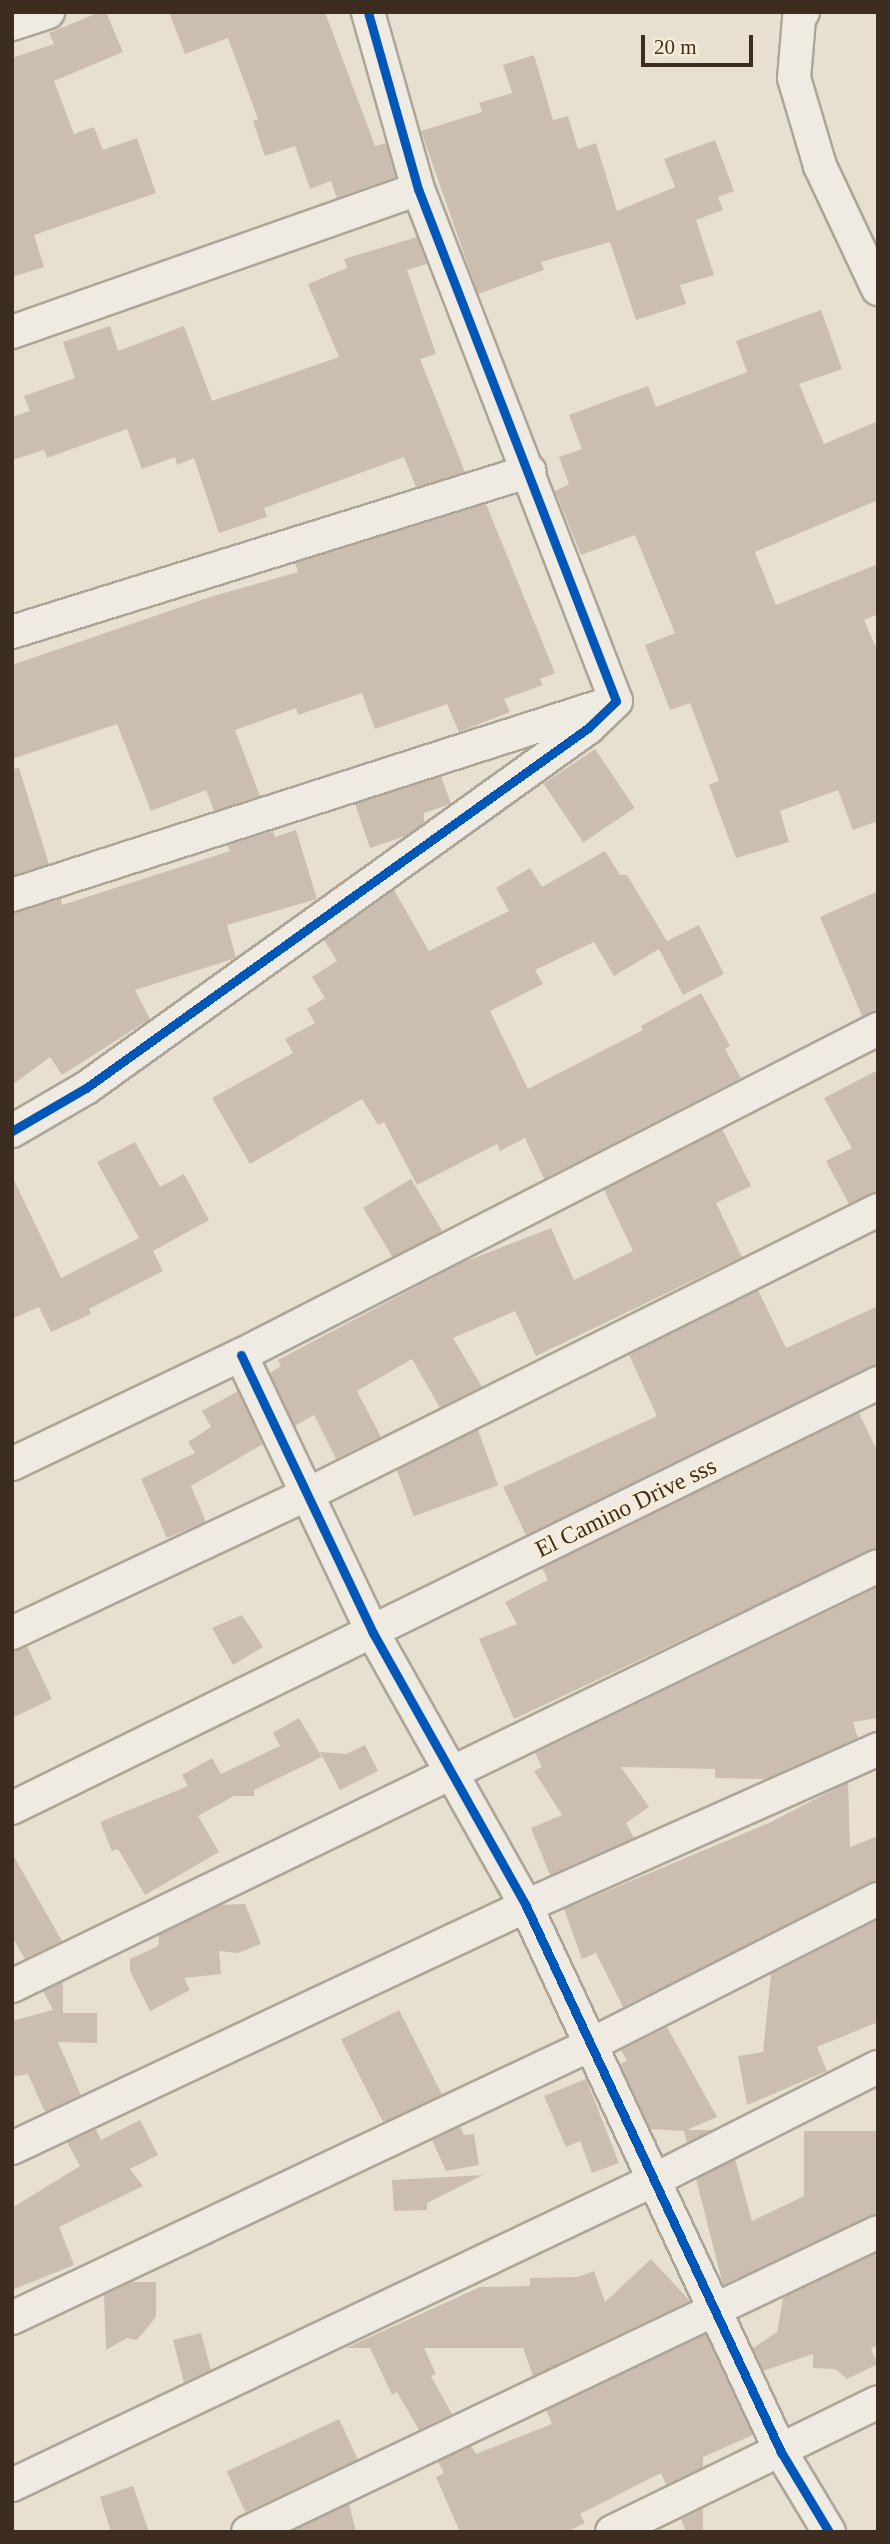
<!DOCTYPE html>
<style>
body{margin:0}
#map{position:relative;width:890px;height:2544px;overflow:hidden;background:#e7e0d0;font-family:Georgia,serif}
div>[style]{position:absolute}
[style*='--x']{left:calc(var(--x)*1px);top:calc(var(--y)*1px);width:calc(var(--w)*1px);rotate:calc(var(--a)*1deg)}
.building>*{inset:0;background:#cbbeb1;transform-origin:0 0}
.roads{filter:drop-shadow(2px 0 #ada598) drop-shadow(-2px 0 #ada598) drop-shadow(0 2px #ada598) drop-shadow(0 -2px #ada598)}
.street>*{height:32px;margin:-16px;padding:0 16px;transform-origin:16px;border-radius:16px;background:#efebe2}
.cycleway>*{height:9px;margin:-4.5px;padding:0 4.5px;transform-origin:4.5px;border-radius:4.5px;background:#0057b8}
span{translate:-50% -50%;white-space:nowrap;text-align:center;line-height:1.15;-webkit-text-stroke:5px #f7edd7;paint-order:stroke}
.street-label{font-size:24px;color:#3d2d20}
.frame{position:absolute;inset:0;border:14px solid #3d2d20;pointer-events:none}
.scale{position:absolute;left:641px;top:35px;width:112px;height:32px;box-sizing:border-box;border:4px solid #3d2d20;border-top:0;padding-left:9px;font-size:21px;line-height:24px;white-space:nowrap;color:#3d2d20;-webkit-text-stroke:5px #f7edd7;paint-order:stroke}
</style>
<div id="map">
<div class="building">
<div style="clip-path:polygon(100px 12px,106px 12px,123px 52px,54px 81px,74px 134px,94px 127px,103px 150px,137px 138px,156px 193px,34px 235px,44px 267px,12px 277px,12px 58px,54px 44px,49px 33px)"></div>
<div style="clip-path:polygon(169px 12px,325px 12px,375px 146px,386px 143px,396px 177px,337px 198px,331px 181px,310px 189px,295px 146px,265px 156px,253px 121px,258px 119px,228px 38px,185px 54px)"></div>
<div style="clip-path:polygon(534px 55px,553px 120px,568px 116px,578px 149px,596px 143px,617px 211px,675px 187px,664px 159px,715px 140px,734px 191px,718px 197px,723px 210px,696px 220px,714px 275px,680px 285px,686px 304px,636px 320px,610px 242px,541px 262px,544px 270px,478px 294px,421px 131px,482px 112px,479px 103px,512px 93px,503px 65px)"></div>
<div style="clip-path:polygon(417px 237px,427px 264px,407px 270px,436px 354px,420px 359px,465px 472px,416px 487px,404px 457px,264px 508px,267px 517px,219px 533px,194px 458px,177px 465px,175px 457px,142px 469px,127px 429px,47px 458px,44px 450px,12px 460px,12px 417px,30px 411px,24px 396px,75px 378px,63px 342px,110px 326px,118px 351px,184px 326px,212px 401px,339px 357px,308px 284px,347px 268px,344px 259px)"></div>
<div style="clip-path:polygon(821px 310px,842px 369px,799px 384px,824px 444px,878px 421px,878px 500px,755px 552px,776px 605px,878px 564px,878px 614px,864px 620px,878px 652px,878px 821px,853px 830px,838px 790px,780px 811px,789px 842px,736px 858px,709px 785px,719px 781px,690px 703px,670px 710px,645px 645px,675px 633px,635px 535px,581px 555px,555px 491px,569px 484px,559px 457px,582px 449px,569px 415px,648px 386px,656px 407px,747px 372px,736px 341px)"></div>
<div style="clip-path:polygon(486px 504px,555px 673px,540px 679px,543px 685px,504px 699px,510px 712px,459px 732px,447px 704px,375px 729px,362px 693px,298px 715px,296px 708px,235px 730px,260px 796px,214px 811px,206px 790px,151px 811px,117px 724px,12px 759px,12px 665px,210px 597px,298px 572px,295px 563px)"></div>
<div style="left:595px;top:749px;width:71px;height:62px;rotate:56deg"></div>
<div style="clip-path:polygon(19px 768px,49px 864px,12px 876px,12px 769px)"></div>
<div style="clip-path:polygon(441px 776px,451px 804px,424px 813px,424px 823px,408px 835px,370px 848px,355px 804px)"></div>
<div style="clip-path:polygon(296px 830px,317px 899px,227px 925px,236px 958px,135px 990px,150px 1019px,62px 1075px,50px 1057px,12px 1085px,12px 913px,61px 899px,62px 905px,230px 851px,227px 845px,273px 831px,275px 837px)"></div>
<div style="clip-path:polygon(605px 851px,620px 875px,627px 875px,667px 941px,699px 925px,724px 974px,683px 995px,659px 949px,614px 976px,594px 942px,535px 970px,543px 984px,490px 1011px,528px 1089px,643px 1030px,641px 1026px,701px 993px,730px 1046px,725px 1049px,741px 1078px,544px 1179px,525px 1138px,500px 1151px,497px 1144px,417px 1185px,384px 1122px,378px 1125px,362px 1099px,250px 1164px,212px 1098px,293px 1053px,285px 1039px,315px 1023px,307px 1009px,325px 998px,312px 977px,337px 961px,324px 940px,394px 890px,429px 951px,509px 911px,496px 888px,530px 868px,542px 887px)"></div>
<div style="clip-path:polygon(878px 891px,878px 1011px,862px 1016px,820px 917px)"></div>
<div style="clip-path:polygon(878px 1070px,878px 1192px,849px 1204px,826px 1161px,852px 1148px,824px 1098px)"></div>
<div style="clip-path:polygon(722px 1129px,751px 1186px,716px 1203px,742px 1257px,536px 1356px,515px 1311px,453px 1338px,482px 1387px,440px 1408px,412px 1359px,357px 1391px,381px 1437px,336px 1459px,314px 1415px,295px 1426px,270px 1373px,281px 1366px,278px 1360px,461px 1263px,551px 1228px,574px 1280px,633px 1251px,604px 1190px)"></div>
<div style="clip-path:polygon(135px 1142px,160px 1187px,184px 1174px,209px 1220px,153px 1251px,163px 1271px,89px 1309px,91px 1314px,51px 1332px,39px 1307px,12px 1319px,12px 1176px,61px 1278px,139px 1238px,97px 1162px)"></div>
<div style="left:411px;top:1179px;width:61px;height:56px;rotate:59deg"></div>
<div style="clip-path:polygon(758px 1290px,786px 1348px,878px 1306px,878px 1365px,526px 1535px,503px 1487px,657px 1416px,629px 1355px)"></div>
<div style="clip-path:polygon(238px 1391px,263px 1444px,191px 1486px,206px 1522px,167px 1538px,141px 1479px,195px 1453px,188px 1442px,211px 1427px,202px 1411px)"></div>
<div style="clip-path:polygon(859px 1413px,878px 1453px,878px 1548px,514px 1719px,479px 1639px,517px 1624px,505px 1602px,548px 1580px,542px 1568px)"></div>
<div style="left:478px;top:1430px;width:59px;height:90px;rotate:70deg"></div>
<div style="clip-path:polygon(878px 1587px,878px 1718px,853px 1722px,858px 1738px,766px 1779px,715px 1778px,715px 1769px,621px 1767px,649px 1807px,626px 1823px,634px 1838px,550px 1875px,531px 1828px,562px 1815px,534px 1771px,542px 1767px,535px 1753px)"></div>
<div style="clip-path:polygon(242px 1615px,263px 1647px,233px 1665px,212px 1628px)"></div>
<div style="clip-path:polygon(27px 1646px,52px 1699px,12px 1718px,12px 1651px)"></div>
<div style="clip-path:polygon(299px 1718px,322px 1757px,254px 1790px,254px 1796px,234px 1796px,198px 1816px,219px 1852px,145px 1895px,118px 1849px,112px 1851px,100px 1822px,188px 1786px,182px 1775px,212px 1758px,221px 1774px,280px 1746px,273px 1733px)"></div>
<div style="clip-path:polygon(365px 1745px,378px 1771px,340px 1790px,320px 1752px,346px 1754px)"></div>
<div style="clip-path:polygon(848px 1782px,850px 1847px,878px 1836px,878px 1881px,623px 2007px,596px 1953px,582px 1959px,564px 1909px,771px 1822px)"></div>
<div style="clip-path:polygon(12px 1853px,62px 1941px,25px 1959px,12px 1937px)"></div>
<div style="clip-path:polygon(245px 1904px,261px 1944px,238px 1953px,219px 1951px,221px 1974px,184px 1978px,190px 1990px,150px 2011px,130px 1971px,130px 1959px,158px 1946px,159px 1935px,220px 1905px)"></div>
<div style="clip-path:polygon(878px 1920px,878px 2022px,817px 2047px,827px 2071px,747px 2105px,738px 2056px,763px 2052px,771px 1974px)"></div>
<div style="clip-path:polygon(63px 1982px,63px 2013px,97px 2013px,97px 2043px,58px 2042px,81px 2095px,45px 2112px,28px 2074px,12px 2077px,12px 2021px,53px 2010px,43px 1991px)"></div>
<div style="left:399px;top:2010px;width:95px;height:65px;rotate:63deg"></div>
<div style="clip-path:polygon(667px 2027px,717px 2117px,687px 2130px,712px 2130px,687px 2143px,684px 2131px,650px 2129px,620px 2064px,627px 2061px,621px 2050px)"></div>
<div style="clip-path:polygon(586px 2079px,619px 2163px,592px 2173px,580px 2141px,566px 2147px,544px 2096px)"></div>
<div style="clip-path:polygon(140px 2120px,158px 2155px,130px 2169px,143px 2186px,59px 2227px,74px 2265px,12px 2290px,12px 2208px,80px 2166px,67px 2142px,96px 2129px,101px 2140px)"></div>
<div style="clip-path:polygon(460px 2127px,464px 2135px,474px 2134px,479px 2165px,446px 2171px,432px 2140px)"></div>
<div style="clip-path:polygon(804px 2131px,878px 2131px,878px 2214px,723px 2285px,696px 2179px,735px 2159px,752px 2221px,804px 2196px)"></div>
<div style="clip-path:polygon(483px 2175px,427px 2203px,427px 2210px,394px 2211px,392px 2180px)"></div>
<div style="clip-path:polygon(878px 2252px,878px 2344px,871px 2349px,878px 2364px,847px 2379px,835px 2369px,813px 2368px,813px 2354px,763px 2371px,753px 2348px,777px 2332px,783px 2298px)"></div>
<div style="clip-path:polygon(651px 2259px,690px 2301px,533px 2376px,523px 2348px,424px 2348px,436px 2374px,431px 2376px,452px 2414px,419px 2430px,397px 2392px,392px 2395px,370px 2348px,346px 2348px,480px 2287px,530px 2286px,530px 2278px,578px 2277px,594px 2271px,605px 2302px)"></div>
<div style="clip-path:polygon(132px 2282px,156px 2282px,156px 2317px,137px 2340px,127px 2338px,106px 2350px,104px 2295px)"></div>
<div style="clip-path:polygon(201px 2333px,211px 2370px,184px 2383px,173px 2340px)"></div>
<div style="clip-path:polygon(706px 2334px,753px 2435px,703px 2457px,703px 2467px,666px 2485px,661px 2473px,580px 2514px,585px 2523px,567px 2532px,460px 2532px,436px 2477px,444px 2473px,438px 2462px,471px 2446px,476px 2454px,552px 2424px,546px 2410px)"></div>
<div style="left:339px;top:2419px;width:45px;height:124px;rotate:65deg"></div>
<div style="clip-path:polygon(133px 2486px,149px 2532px,111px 2532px,100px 2497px)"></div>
<div style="clip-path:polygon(349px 2504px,356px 2532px,291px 2532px)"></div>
<div style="clip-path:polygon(703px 2508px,703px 2532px,686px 2532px,681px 2519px)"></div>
</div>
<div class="roads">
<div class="street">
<div style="--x:803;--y:12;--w:8;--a:120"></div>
<div style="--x:799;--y:19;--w:59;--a:94.8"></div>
<div style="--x:794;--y:78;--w:92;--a:73.5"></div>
<div style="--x:820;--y:166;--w:136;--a:64.8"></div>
<div style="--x:12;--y:24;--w:38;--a:-18"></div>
<div style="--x:12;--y:332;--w:430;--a:-19.4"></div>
<div style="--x:12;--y:632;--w:542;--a:-17.27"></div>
<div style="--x:12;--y:895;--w:622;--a:-17.79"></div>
<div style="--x:12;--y:1131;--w:86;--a:-30.2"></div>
<div style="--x:86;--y:1088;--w:618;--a:-35.65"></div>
<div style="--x:588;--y:728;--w:39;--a:-44"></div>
<div style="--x:616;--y:701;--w:549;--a:-111.14"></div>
<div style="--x:418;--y:189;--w:184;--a:-105.8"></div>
<div style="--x:241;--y:1355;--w:308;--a:64.6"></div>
<div style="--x:373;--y:1633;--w:313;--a:60.7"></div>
<div style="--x:526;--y:1906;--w:603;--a:64.97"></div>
<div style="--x:781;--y:2452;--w:93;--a:59"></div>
<div style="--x:12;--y:1464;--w:254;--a:-25.5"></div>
<div style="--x:241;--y:1355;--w:716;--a:-27.1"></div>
<div style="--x:12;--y:1633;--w:329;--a:-25.2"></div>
<div style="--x:310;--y:1493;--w:635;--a:-26.48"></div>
<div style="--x:12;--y:1808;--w:965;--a:-26.14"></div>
<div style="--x:12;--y:1986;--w:962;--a:-25.87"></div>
<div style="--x:12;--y:2148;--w:568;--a:-25.21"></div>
<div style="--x:526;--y:1906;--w:385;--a:-24"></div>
<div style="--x:12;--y:2318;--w:639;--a:-25.28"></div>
<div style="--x:590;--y:2045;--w:323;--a:-26.9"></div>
<div style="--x:12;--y:2485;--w:711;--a:-25.41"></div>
<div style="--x:654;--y:2180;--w:251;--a:-26.8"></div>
<div style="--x:248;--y:2532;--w:698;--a:-25.46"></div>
<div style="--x:612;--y:2532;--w:296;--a:-26"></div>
</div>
</div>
<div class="cycleway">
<div style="--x:12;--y:1131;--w:86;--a:-30.2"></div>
<div style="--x:86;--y:1088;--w:618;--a:-35.65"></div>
<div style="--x:588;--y:728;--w:39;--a:-44"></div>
<div style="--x:616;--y:701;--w:549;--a:-111.14"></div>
<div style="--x:418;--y:189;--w:184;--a:-105.8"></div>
<div style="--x:241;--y:1355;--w:308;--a:64.6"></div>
<div style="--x:373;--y:1633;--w:313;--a:60.7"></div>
<div style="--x:526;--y:1906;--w:603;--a:64.97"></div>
<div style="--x:781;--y:2452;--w:93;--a:59"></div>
</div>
<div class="street-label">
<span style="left:626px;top:1508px;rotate:-26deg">El Camino Drive sss</span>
</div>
<div class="frame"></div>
<div class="scale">20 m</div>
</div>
